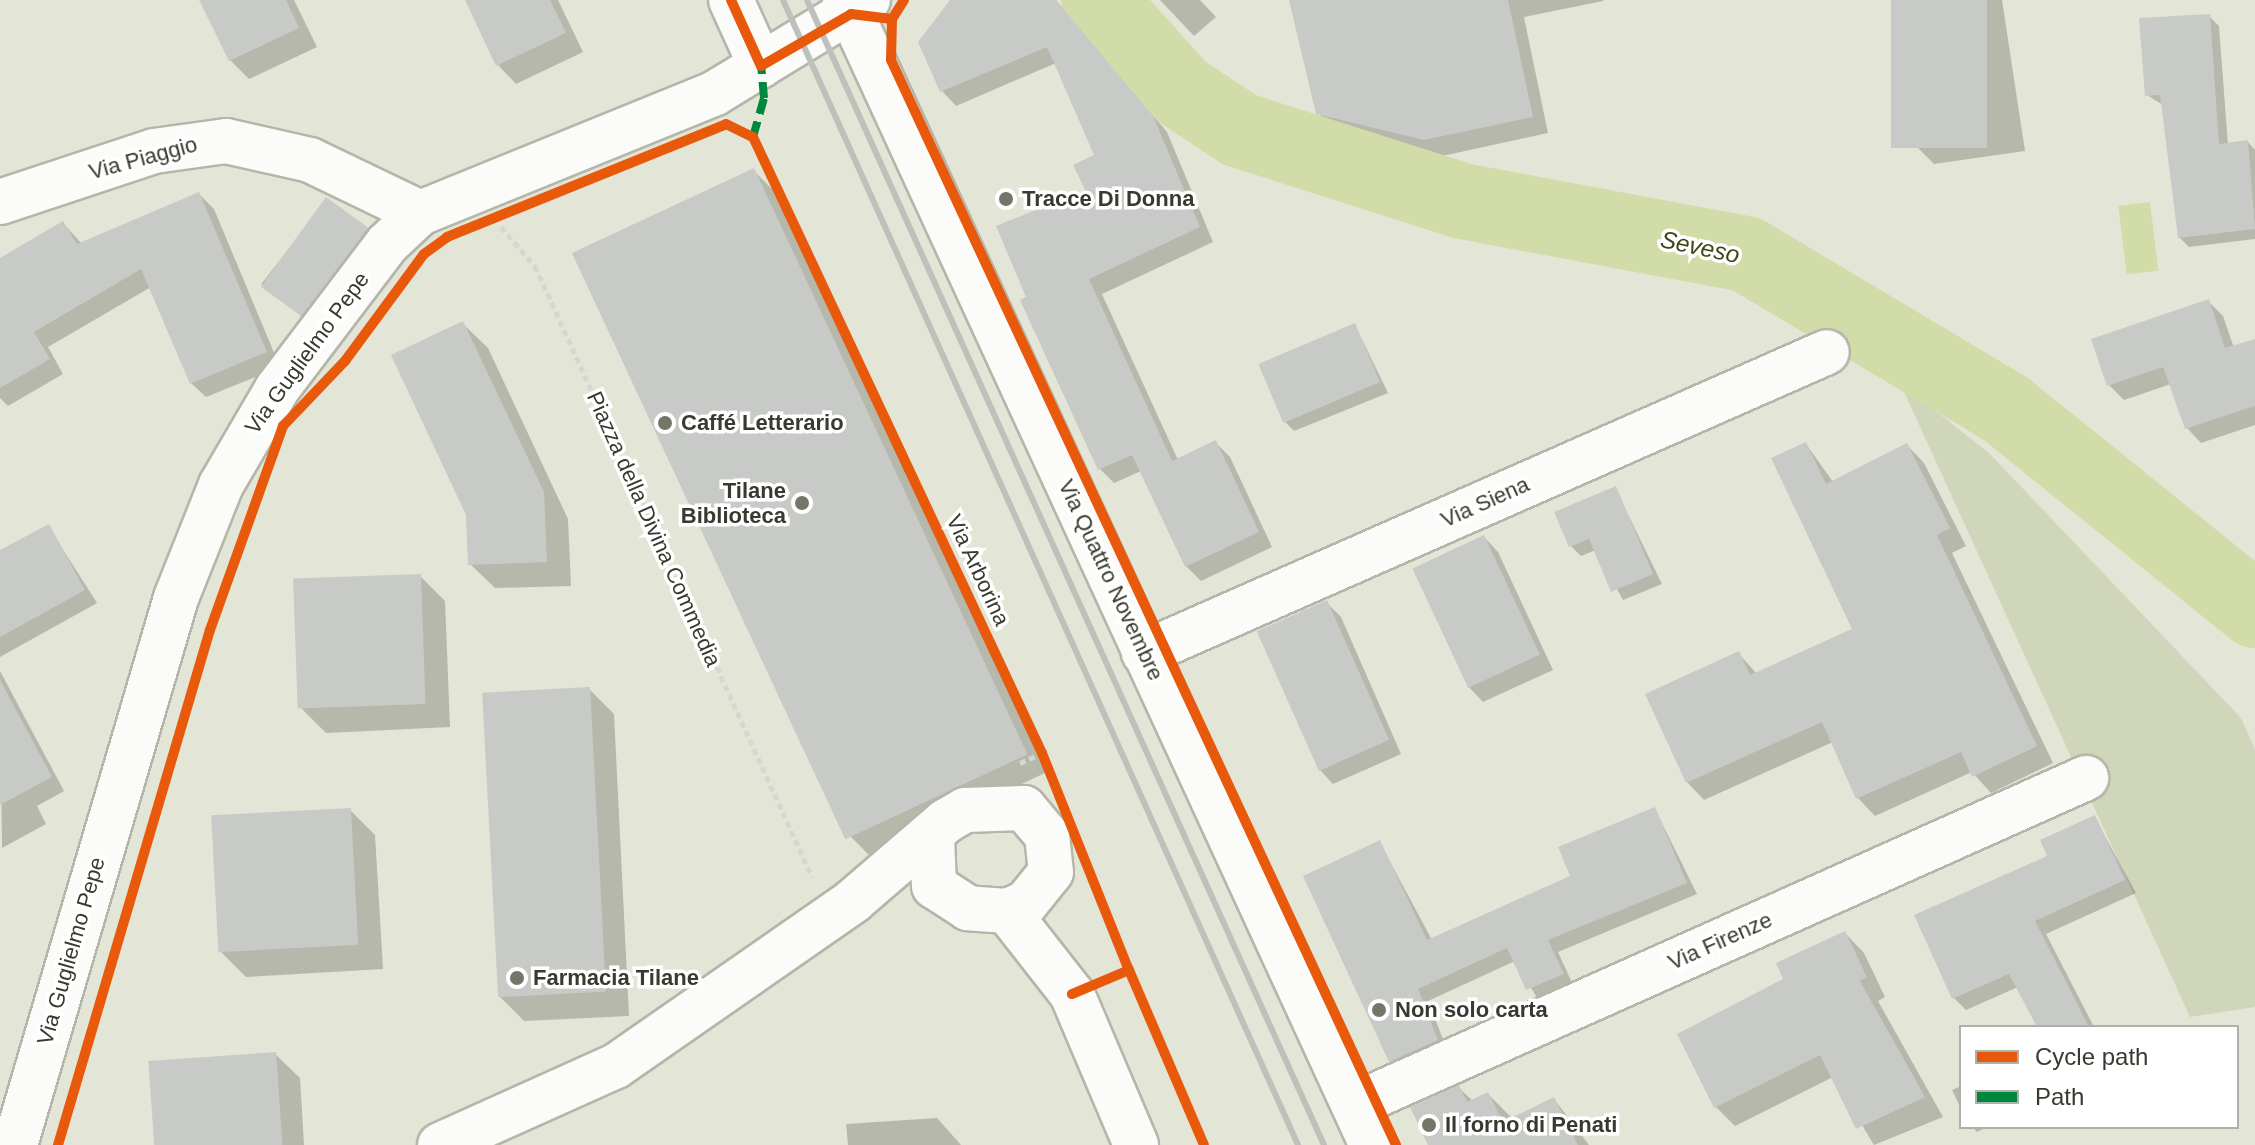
<!DOCTYPE html>
<meta charset="utf-8">
<style>
body{margin:0}
#map{position:relative;width:2255px;height:1145px;overflow:hidden;background:#e3e6d6;font-family:Arial,sans-serif}
div>[style]{position:absolute}
[style*='--x']{left:calc(var(--x)*1px);top:calc(var(--y)*1px);width:calc(var(--w)*1px);rotate:calc(var(--a)*1deg)}
.green>*{inset:0;background:#d0d6b9}
.water>*{inset:0;background:#d2dca9;transform-origin:0 0}
.shadow>*{inset:0;background:#0003;transform-origin:0 0}
.river>*{height:76px;margin:-38px;padding:0 38px;transform-origin:38px;border-radius:38px;background:#d2dca9}
.building>*{inset:0;background:#c8cac8;transform-origin:0 0}
.path>*{height:5px;margin-top:-2.5px;transform-origin:0;background:repeating-linear-gradient(90deg,#d6d7d3 0 6px,transparent 0 10px)}
.roads{filter:drop-shadow(2px 0 #b4b6a9) drop-shadow(-2px 0 #b4b6a9) drop-shadow(0 2px #b4b6a9) drop-shadow(0 -2px #b4b6a9)}
.minor>*{height:44px;margin:-22px;padding:0 22px;transform-origin:22px;border-radius:22px;background:#fbfbf9}
.rail>*{height:6px;margin:-3px;padding:0 3px;transform-origin:3px;border-radius:3px;background:#bec0bc}
.quiet>*{height:8px;margin-top:-4px;transform-origin:0;background:repeating-linear-gradient(90deg,#00873e 0 16px,transparent 0 24px)}
.cycleway>*{height:10px;margin:-5px;padding:0 5px;transform-origin:5px;border-radius:5px;background:#e8590c}
.dots>*{width:22px;height:22px;translate:-50% -50%;box-sizing:border-box;border:4px solid #fff;border-radius:50%}
span{translate:-50% -50%;white-space:nowrap;text-align:center;line-height:1.15;-webkit-text-stroke:7px #fff;paint-order:stroke}
.street-label{font-size:22px;color:#373a2e}
.poi-label{font-size:22px;color:#373a2e;font-weight:700}
.left{translate:0 -50%;text-align:left}
.right{translate:-100% -50%;text-align:right}
.water-label{font-size:24px;color:#3e4515;font-style:italic}
.legend{position:absolute;left:1959px;top:1025px;width:280px;height:104px;box-sizing:border-box;background:#fff;border:2px solid #afb0ab;margin:0;padding:10px 14px;list-style:none;font-size:24px;color:#373a2e}
.legend li{display:flex;align-items:center;gap:16px;height:40px}
.legend b{width:40px;border:2px solid #afb0ab}
</style>
<div id="map">
<div class="green">
<div style="clip-path:polygon(1900px 383px,1989px 453px,2241px 718px,2255px 749px,2255px 1007px,2190px 1017px)"></div>
</div>
<div class="water">
<div style="left:2150px;top:202px;width:69px;height:32px;rotate:83deg"></div>
</div>
<div class="shadow">
<div style="clip-path:polygon(202px 0,294px 0,317px 47px,249px 79px,230px 60px)"></div>
<div style="clip-path:polygon(467px 0,558px 0,583px 52px,516px 84px,498px 65px)"></div>
<div style="clip-path:polygon(953px 0,1056px 0,1167px 132px,1213px 242px,1102px 294px,1178px 460px,1216px 443px,1230px 457px,1272px 547px,1201px 581px,1186px 566px,1141px 471px,1114px 483px,1100px 469px,1029px 298px,1087px 191px,1096px 156px,1056px 63px,956px 106px,942px 91px,920px 42px)"></div>
<div style="clip-path:polygon(1160px 0,1200px 0,1216px 17px,1194px 36px)"></div>
<div style="clip-path:polygon(1291px 0,1603px 0,1603px 1px,1524px 17px,1548px 133px,1442px 156px,1335px 130px,1318px 113px)"></div>
<div style="clip-path:polygon(1893px 0,2002px 0,2025px 151px,1934px 164px,1915px 145px)"></div>
<div style="clip-path:polygon(2209px 16px,2219px 26px,2228px 145px,2248px 142px,2255px 150px,2255px 239px,2189px 247px,2179px 237px,2163px 105px,2147px 95px)"></div>
<div style="clip-path:polygon(753px 170px,772px 189px,1049px 771px,870px 856px,851px 837px,574px 255px)"></div>
<div style="clip-path:polygon(199px 194px,214px 209px,280px 367px,206px 397px,191px 383px,151px 287px,48px 347px,63px 374px,8px 406px,0 398px,0 260px,63px 223px,82px 244px)"></div>
<div style="left:327px;top:200px;width:63px;height:107px;rotate:38deg"></div>
<div style="clip-path:polygon(2208px 301px,2223px 316px,2234px 348px,2255px 341px,2255px 425px,2201px 443px,2187px 428px,2171px 384px,2124px 400px,2109px 385px)"></div>
<div style="clip-path:polygon(463px 324px,488px 348px,568px 519px,571px 586px,495px 588px,470px 564px)"></div>
<div style="clip-path:polygon(1355px 325px,1388px 393px,1294px 431px,1284px 421px)"></div>
<div style="clip-path:polygon(1806px 444px,1833px 482px,1907px 445px,1924px 463px,1966px 546px,1952px 553px,2053px 763px,1991px 793px,1972px 772px,1875px 816px,1858px 798px,1833px 742px,1704px 800px,1687px 782px,1739px 654px,1757px 674px,1855px 630px)"></div>
<div style="clip-path:polygon(1615px 488px,1662px 584px,1623px 600px,1596px 550px,1581px 556px,1571px 546px)"></div>
<div style="clip-path:polygon(48px 526px,97px 603px,0 657px,0 552px)"></div>
<div style="clip-path:polygon(1484px 537px,1498px 552px,1553px 670px,1483px 702px,1469px 687px)"></div>
<div style="clip-path:polygon(420px 576px,445px 601px,450px 727px,326px 733px,301px 708px)"></div>
<div style="clip-path:polygon(1326px 602px,1341px 617px,1401px 754px,1333px 784px,1319px 769px)"></div>
<div style="clip-path:polygon(0 671px,64px 791px,37px 806px,46px 824px,2px 848px)"></div>
<div style="clip-path:polygon(589px 689px,614px 714px,629px 1016px,524px 1021px,500px 997px)"></div>
<div style="clip-path:polygon(1655px 809px,1697px 894px,1558px 952px,1573px 985px,1539px 1001px,1515px 961px,1428px 1001px,1448px 1052px,1402px 1072px,1391px 1061px,1380px 843px,1432px 940px,1573px 877px)"></div>
<div style="clip-path:polygon(350px 810px,375px 835px,383px 969px,246px 977px,221px 952px)"></div>
<div style="clip-path:polygon(2095px 818px,2136px 893px,2046px 934px,2094px 1027px,2039px 1027px,2018px 987px,1966px 1010px,1954px 998px)"></div>
<div style="clip-path:polygon(1845px 933px,1864px 953px,1885px 997px,1878px 1001px,1943px 1117px,1874px 1145px,1833px 1077px,1735px 1126px,1716px 1107px,1786px 980px)"></div>
<div style="clip-path:polygon(275px 1054px,300px 1078px,304px 1145px,155px 1145px)"></div>
<div style="clip-path:polygon(1961px 1086px,1961px 1109px,1952px 1090px)"></div>
<div style="clip-path:polygon(1459px 1088px,1473px 1101px,1488px 1094px,1513px 1119px,1554px 1099px,1589px 1145px,1430px 1145px)"></div>
<div style="clip-path:polygon(937px 1118px,961px 1145px,848px 1145px,846px 1124px)"></div>
<div style="clip-path:polygon(1972px 1127px,1987px 1127px,1977px 1132px)"></div>
</div>
<div class="river">
<div style="--x:1099;--y:0;--w:122;--a:48"></div>
<div style="--x:1181;--y:91;--w:71;--a:33.5"></div>
<div style="--x:1240;--y:130;--w:233;--a:17.7"></div>
<div style="--x:1462;--y:201;--w:289;--a:10.6"></div>
<div style="--x:1746;--y:254;--w:303;--a:30.8"></div>
<div style="--x:2006;--y:409;--w:320;--a:38.9"></div>
</div>
<div class="building">
<div style="clip-path:polygon(199px 0,286px 0,299px 28px,229px 61px)"></div>
<div style="clip-path:polygon(465px 0,550px 0,566px 33px,496px 66px)"></div>
<div style="clip-path:polygon(950px 0,1056px 0,1153px 116px,1200px 227px,1089px 279px,1172px 461px,1216px 440px,1259px 532px,1185px 567px,1132px 455px,1098px 470px,1020px 300px,1026px 297px,996px 226px,1085px 190px,1073px 165px,1094px 155px,1047px 47px,940px 92px,918px 42px)"></div>
<div style="clip-path:polygon(1289px 0,1508px 0,1533px 117px,1424px 140px,1316px 114px)"></div>
<div style="left:1891px;top:0;width:96px;height:148px"></div>
<div style="clip-path:polygon(2210px 14px,2219px 144px,2248px 140px,2255px 229px,2178px 238px,2160px 95px,2145px 96px,2139px 18px)"></div>
<div style="left:754px;top:168px;width:647px;height:201px;rotate:65deg"></div>
<div style="clip-path:polygon(199px 192px,267px 352px,190px 384px,141px 269px,34px 332px,50px 359px,0 388px,0 258px,63px 221px,77px 244px)"></div>
<div style="left:326px;top:197px;width:52px;height:111px;rotate:36deg"></div>
<div style="clip-path:polygon(2209px 299px,2225px 348px,2255px 339px,2255px 406px,2185px 429px,2163px 367px,2107px 386px,2091px 339px)"></div>
<div style="clip-path:polygon(463px 321px,544px 492px,547px 562px,468px 565px,466px 515px,391px 355px)"></div>
<div style="left:1355px;top:323px;width:64px;height:105px;rotate:67deg"></div>
<div style="clip-path:polygon(1806px 442px,1826px 484px,1907px 443px,1950px 528px,1937px 535px,2037px 746px,1972px 777px,1961px 752px,1856px 799px,1822px 722px,1686px 783px,1645px 694px,1739px 651px,1750px 675px,1852px 629px,1771px 458px)"></div>
<div style="clip-path:polygon(1616px 486px,1653px 574px,1611px 592px,1589px 539px,1569px 547px,1554px 512px)"></div>
<div style="clip-path:polygon(49px 524px,85px 590px,0 637px,0 550px)"></div>
<div style="left:1484px;top:535px;width:132px;height:79px;rotate:65deg"></div>
<div style="left:421px;top:574px;width:130px;height:128px;rotate:88deg"></div>
<div style="left:1327px;top:600px;width:153px;height:77px;rotate:66deg"></div>
<div style="clip-path:polygon(0 680px,52px 777px,0 805px)"></div>
<div style="left:590px;top:687px;width:305px;height:108px;rotate:87deg"></div>
<div style="clip-path:polygon(1655px 807px,1687px 883px,1548px 940px,1564px 974px,1526px 990px,1507px 948px,1418px 989px,1438px 1040px,1389px 1062px,1303px 876px,1380px 840px,1427px 940px,1570px 876px,1558px 847px)"></div>
<div style="left:351px;top:808px;width:137px;height:140px;rotate:87deg"></div>
<div style="clip-path:polygon(2095px 815px,2125px 880px,2035px 921px,2089px 1027px,2037px 1027px,2009px 974px,1952px 999px,1914px 915px,2047px 856px,2040px 840px)"></div>
<div style="clip-path:polygon(1845px 931px,1867px 977px,1860px 981px,1925px 1097px,1856px 1129px,1820px 1055px,1714px 1108px,1677px 1034px,1783px 979px,1776px 963px)"></div>
<div style="left:276px;top:1052px;width:93px;height:128px;rotate:86deg"></div>
<div style="clip-path:polygon(1459px 1085px,1467px 1102px,1488px 1092px,1503px 1122px,1554px 1097px,1578px 1145px,1428px 1145px,1410px 1107px)"></div>
</div>
<div class="path">
<div style="--x:501;--y:227;--w:52;--a:48.9"></div>
<div style="--x:535;--y:266;--w:671;--a:65.61"></div>
<div style="--x:1020;--y:763;--w:24;--a:-24"></div>
</div>
<div class="roads">
<div class="minor">
<div style="--x:731;--y:0;--w:72;--a:65.6"></div>
<div style="--x:845;--y:0;--w:1260;--a:65.29"></div>
<div style="--x:0;--y:202;--w:162;--a:-18.3"></div>
<div style="--x:154;--y:151;--w:73;--a:-7.9"></div>
<div style="--x:226;--y:141;--w:86;--a:12.7"></div>
<div style="--x:310;--y:160;--w:122;--a:25.7"></div>
<div style="--x:1144;--y:653;--w:746;--a:-23.78"></div>
<div style="--x:1007;--y:911;--w:105;--a:51.9"></div>
<div style="--x:1072;--y:994;--w:164;--a:67"></div>
<div style="--x:1354;--y:1105;--w:802;--a:-24.07"></div>
<div style="--x:15;--y:1145;--w:570;--a:-73.6"></div>
<div style="--x:176;--y:598;--w:122;--a:-68.3"></div>
<div style="--x:221;--y:485;--w:111;--a:-59.7"></div>
<div style="--x:277;--y:389;--w:182;--a:-52.8"></div>
<div style="--x:387;--y:244;--w:45;--a:-43.2"></div>
<div style="--x:420;--y:213;--w:318;--a:-22.1"></div>
<div style="--x:715;--y:93;--w:179;--a:-31.3"></div>
<div style="--x:440;--y:1145;--w:193;--a:-24.2"></div>
<div style="--x:616;--y:1066;--w:289;--a:-34.8"></div>
<div style="--x:853;--y:901;--w:123;--a:-40.7"></div>
<div style="--x:946;--y:821;--w:22;--a:-30"></div>
<div style="--x:965;--y:810;--w:59;--a:-1.9"></div>
<div style="--x:1024;--y:808;--w:35;--a:50"></div>
<div style="--x:1047;--y:835;--w:37;--a:84"></div>
<div style="--x:1051;--y:872;--w:40;--a:129"></div>
<div style="--x:1026;--y:903;--w:21;--a:157"></div>
<div style="--x:1007;--y:911;--w:39;--a:-176"></div>
<div style="--x:968;--y:908;--w:40;--a:-147.1"></div>
<div style="--x:934;--y:886;--w:50;--a:-92.3"></div>
</div>
</div>
<div class="rail">
<div style="--x:783;--y:0;--w:1255;--a:65.78"></div>
<div style="--x:807;--y:0;--w:1256;--a:65.7"></div>
</div>
<div class="quiet">
<div style="--x:753;--y:137;--w:41;--a:-74.2"></div>
<div style="--x:764;--y:98;--w:32;--a:-95"></div>
</div>
<div class="cycleway">
<div style="--x:731;--y:0;--w:72;--a:65.6"></div>
<div style="--x:761;--y:66;--w:104;--a:-30"></div>
<div style="--x:851;--y:14;--w:41;--a:7"></div>
<div style="--x:904;--y:0;--w:22;--a:122"></div>
<div style="--x:892;--y:19;--w:41;--a:91.4"></div>
<div style="--x:891;--y:60;--w:1197;--a:65.04"></div>
<div style="--x:1129;--y:970;--w:190;--a:66.8"></div>
<div style="--x:58;--y:1145;--w:537;--a:-73.56"></div>
<div style="--x:210;--y:630;--w:217;--a:-70.3"></div>
<div style="--x:283;--y:426;--w:90;--a:-46.4"></div>
<div style="--x:345;--y:361;--w:133;--a:-53.6"></div>
<div style="--x:424;--y:254;--w:29;--a:-36"></div>
<div style="--x:447;--y:237;--w:301;--a:-22"></div>
<div style="--x:726;--y:124;--w:30;--a:26"></div>
<div style="--x:753;--y:137;--w:680;--a:64.87"></div>
<div style="--x:1042;--y:753;--w:234;--a:68.2"></div>
<div style="--x:1129;--y:970;--w:62;--a:157.2"></div>
</div>
<div class="dots">
<div style="left:1006px;top:199px;background:#737669"></div>
<div style="left:665px;top:423px;background:#737669"></div>
<div style="left:802px;top:503px;background:#737669"></div>
<div style="left:517px;top:978px;background:#737669"></div>
<div style="left:1379px;top:1010px;background:#737669"></div>
<div style="left:1429px;top:1125px;background:#737669"></div>
</div>
<div class="street-label">
<span style="left:143px;top:158px;rotate:-15deg">Via Piaggio</span>
<span style="left:307px;top:353px;rotate:-54deg">Via Guglielmo Pepe</span>
<span style="left:1485px;top:502px;rotate:-24deg">Via Siena</span>
<span style="left:654px;top:529px;rotate:66deg">Piazza della Divina Commedia</span>
<span style="left:978px;top:570px;rotate:65deg">Via Arborina</span>
<span style="left:1111px;top:580px;rotate:65deg">Via Quattro Novembre</span>
<span style="left:1720px;top:941px;rotate:-24deg">Via Firenze</span>
<span style="left:71px;top:951px;rotate:-74deg">Via Guglielmo Pepe</span>
</div>
<div class="poi-label">
<span class="left" style="left:1022px;top:199px">Tracce Di Donna</span>
<span class="left" style="left:681px;top:423px">Caffé Letterario</span>
<span class="right" style="left:786px;top:503px">Tilane<br>Biblioteca</span>
<span class="left" style="left:533px;top:978px">Farmacia Tilane</span>
<span class="left" style="left:1395px;top:1010px">Non solo carta</span>
<span class="left" style="left:1445px;top:1125px">Il forno di Penati</span>
</div>
<div class="water-label">
<span style="left:1700px;top:247px;rotate:12deg">Seveso</span>
</div>
<ul class="legend">
<li><b style="height:10px;background:#e8590c"></b>Cycle path</li>
<li><b style="height:10px;background:#00873e"></b>Path</li>
</ul>
</div>
